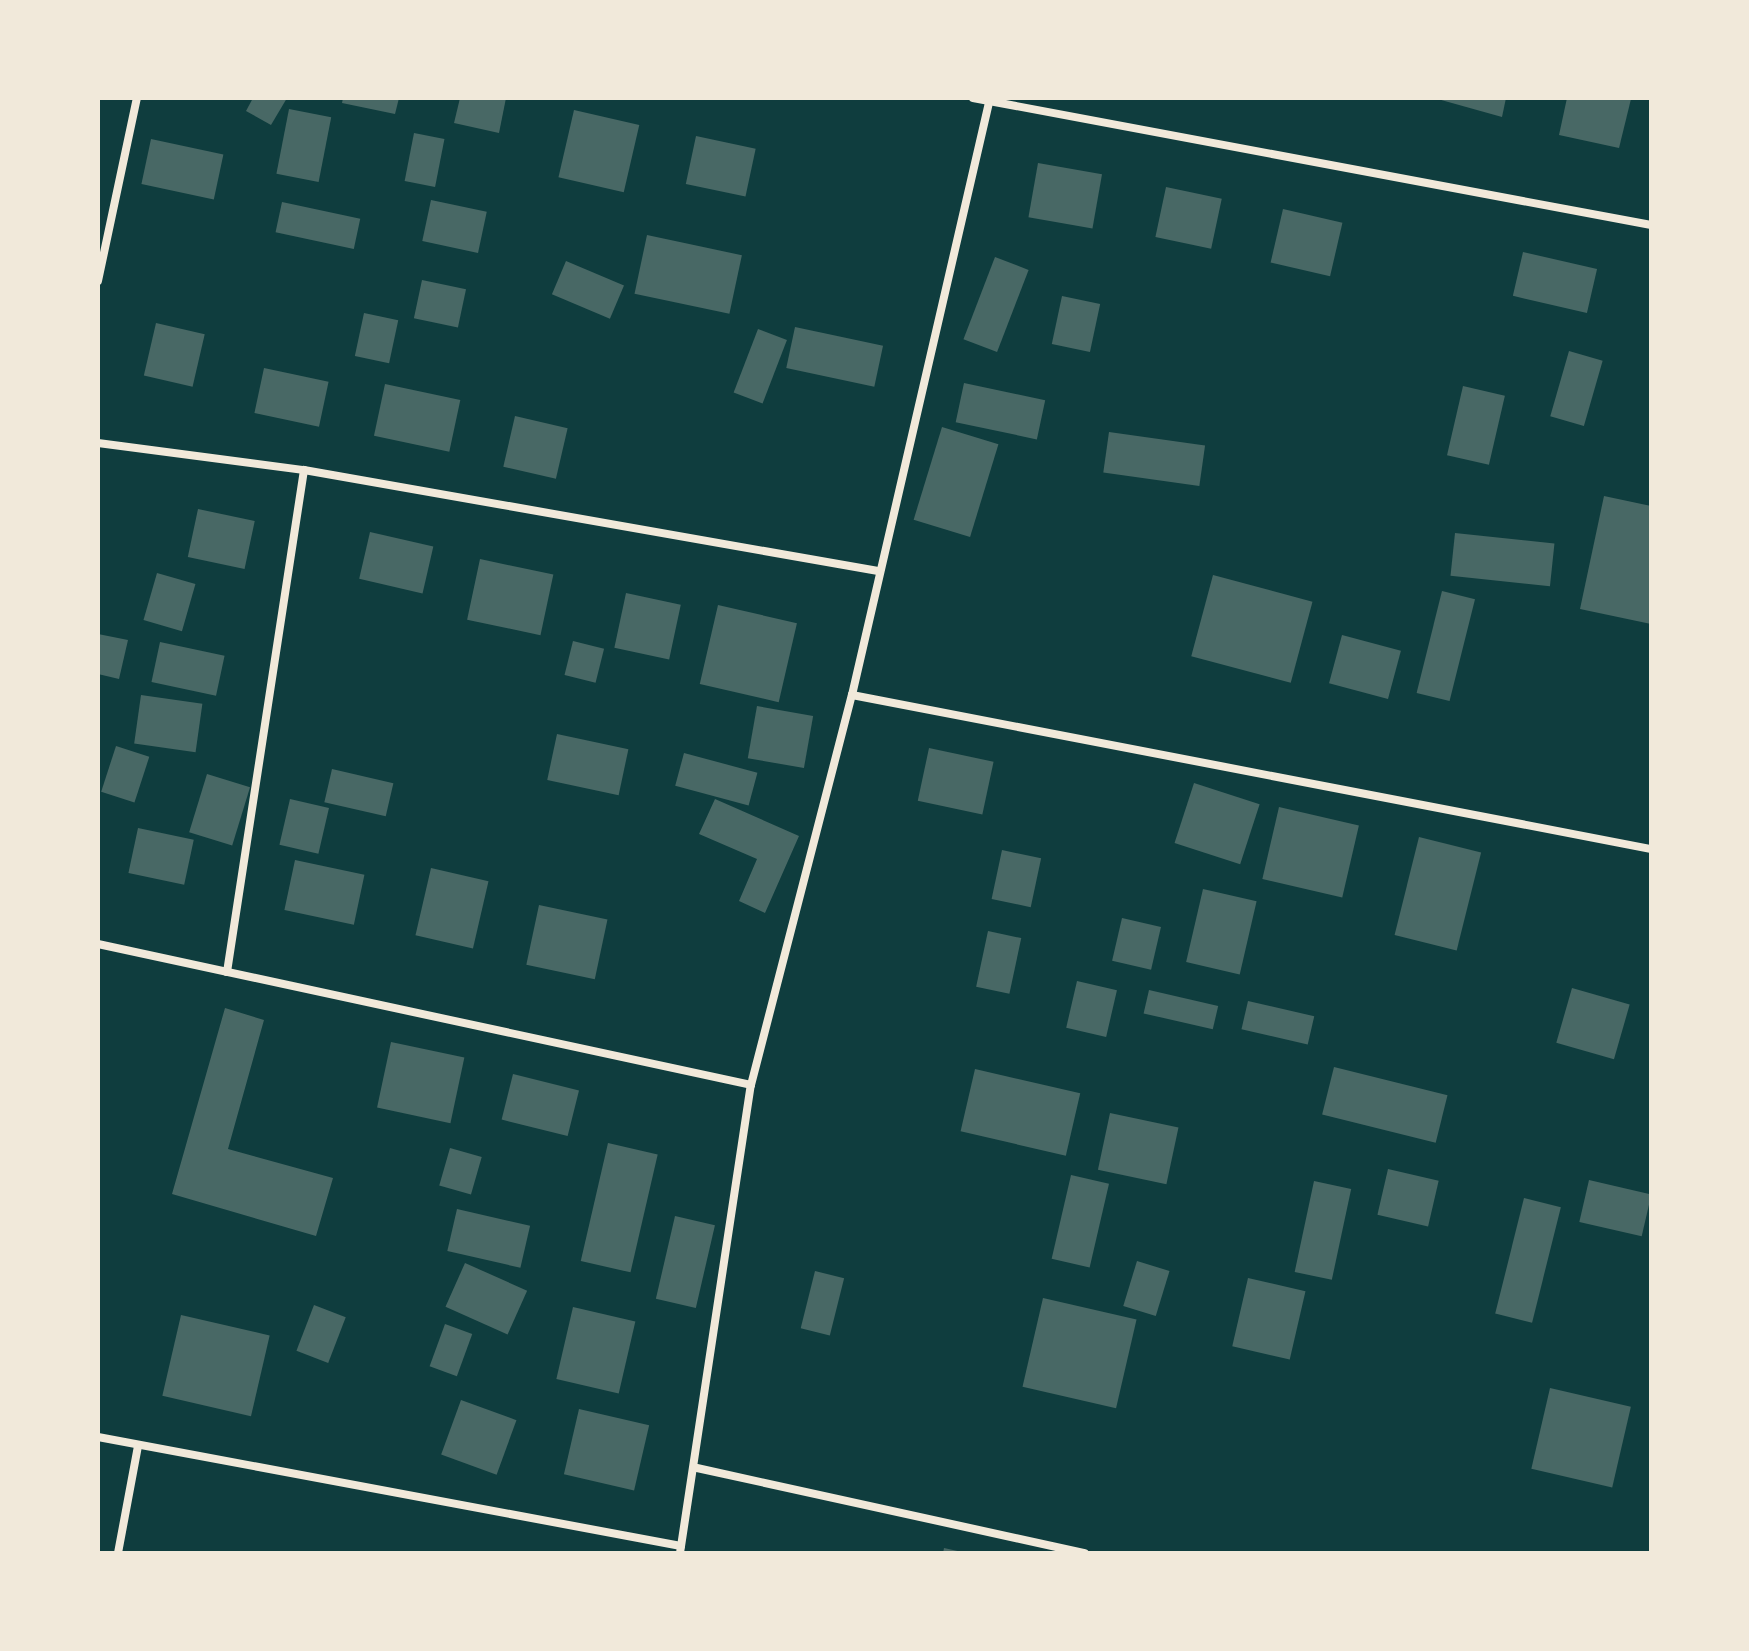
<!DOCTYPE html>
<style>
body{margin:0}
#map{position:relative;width:1749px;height:1651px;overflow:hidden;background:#0f3d3e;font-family:Merriweather,serif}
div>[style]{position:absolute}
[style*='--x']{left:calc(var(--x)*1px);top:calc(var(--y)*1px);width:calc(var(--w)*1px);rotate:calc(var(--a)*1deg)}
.building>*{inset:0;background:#486865;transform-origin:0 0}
.minor>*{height:8px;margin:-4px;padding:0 4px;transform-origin:4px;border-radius:4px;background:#f1e9da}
span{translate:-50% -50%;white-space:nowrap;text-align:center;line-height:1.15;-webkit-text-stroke:6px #f1e9da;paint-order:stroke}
.frame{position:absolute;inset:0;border:100px solid #f1e9da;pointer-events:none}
</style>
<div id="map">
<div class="building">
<div style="clip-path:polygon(253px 98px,287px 98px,271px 125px,246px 111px)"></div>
<div style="clip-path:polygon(343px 98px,399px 98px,395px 114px,342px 103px)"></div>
<div style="clip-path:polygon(460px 98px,506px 98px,499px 133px,454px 123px)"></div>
<div style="clip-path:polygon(1434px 98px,1506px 98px,1502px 117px)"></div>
<div style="clip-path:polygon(1567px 98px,1631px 99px,1619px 148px,1559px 135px)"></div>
<div style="left:289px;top:109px;width:43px;height:66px;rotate:11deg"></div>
<div style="left:574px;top:110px;width:67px;height:69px;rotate:13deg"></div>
<div style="left:414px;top:133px;width:31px;height:49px;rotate:11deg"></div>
<div style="left:696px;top:136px;width:61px;height:49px;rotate:12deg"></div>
<div style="left:151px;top:139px;width:74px;height:46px;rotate:12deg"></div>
<div style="left:1038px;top:163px;width:65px;height:55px;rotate:10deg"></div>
<div style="left:1166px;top:187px;width:57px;height:51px;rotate:12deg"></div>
<div style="left:431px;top:200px;width:57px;height:42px;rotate:12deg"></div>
<div style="left:282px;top:202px;width:80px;height:31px;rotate:12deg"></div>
<div style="left:1283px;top:209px;width:61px;height:55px;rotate:13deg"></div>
<div style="left:647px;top:235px;width:97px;height:60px;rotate:12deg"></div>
<div style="left:1523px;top:252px;width:76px;height:45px;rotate:13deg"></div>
<div style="left:995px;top:257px;width:36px;height:88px;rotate:21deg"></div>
<div style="left:566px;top:261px;width:63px;height:36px;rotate:23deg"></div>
<div style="left:422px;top:280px;width:45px;height:39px;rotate:12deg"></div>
<div style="left:1062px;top:296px;width:39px;height:49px;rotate:12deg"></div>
<div style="left:364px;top:313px;width:35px;height:44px;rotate:12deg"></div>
<div style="left:156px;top:323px;width:50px;height:54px;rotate:13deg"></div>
<div style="left:795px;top:327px;width:90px;height:42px;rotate:12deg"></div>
<div style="left:758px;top:329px;width:31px;height:68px;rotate:21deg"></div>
<div style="left:1569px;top:351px;width:35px;height:68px;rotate:16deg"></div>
<div style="left:264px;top:368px;width:66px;height:46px;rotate:12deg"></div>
<div style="left:964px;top:383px;width:83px;height:40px;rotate:12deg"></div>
<div style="left:385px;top:384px;width:77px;height:53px;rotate:12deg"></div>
<div style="left:1463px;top:386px;width:43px;height:71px;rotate:13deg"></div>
<div style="left:515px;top:416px;width:54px;height:52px;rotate:13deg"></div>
<div style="left:942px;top:427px;width:59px;height:97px;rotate:17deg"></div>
<div style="left:1109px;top:432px;width:97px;height:41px;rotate:8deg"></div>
<div style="clip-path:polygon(1604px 496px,1651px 506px,1651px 624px,1580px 609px)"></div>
<div style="left:198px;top:509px;width:58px;height:49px;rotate:12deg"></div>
<div style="left:370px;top:532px;width:65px;height:48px;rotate:13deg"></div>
<div style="left:1455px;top:533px;width:100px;height:43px;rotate:6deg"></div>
<div style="left:480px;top:559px;width:75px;height:62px;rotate:12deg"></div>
<div style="left:157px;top:573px;width:40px;height:49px;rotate:16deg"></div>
<div style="left:1213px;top:575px;width:103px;height:84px;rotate:15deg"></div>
<div style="left:1442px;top:591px;width:34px;height:105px;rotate:14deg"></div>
<div style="left:626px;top:593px;width:56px;height:56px;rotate:12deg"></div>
<div style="left:718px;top:605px;width:81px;height:81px;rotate:13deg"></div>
<div style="clip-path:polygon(98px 634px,128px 640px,119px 679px,98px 674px)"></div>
<div style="left:1342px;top:635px;width:61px;height:50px;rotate:15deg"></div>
<div style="left:573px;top:641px;width:32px;height:35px;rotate:14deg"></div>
<div style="left:160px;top:642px;width:66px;height:41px;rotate:12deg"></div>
<div style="left:141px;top:695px;width:62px;height:49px;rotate:8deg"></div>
<div style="left:757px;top:706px;width:57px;height:53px;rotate:10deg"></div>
<div style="left:557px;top:734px;width:73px;height:47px;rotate:12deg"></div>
<div style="left:116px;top:746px;width:35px;height:48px;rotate:18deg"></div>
<div style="left:929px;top:748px;width:66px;height:54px;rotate:12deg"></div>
<div style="left:684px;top:753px;width:76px;height:34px;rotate:15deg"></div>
<div style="left:332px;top:769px;width:63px;height:34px;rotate:13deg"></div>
<div style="left:207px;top:774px;width:45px;height:61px;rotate:17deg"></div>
<div style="left:1194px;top:783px;width:69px;height:63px;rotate:18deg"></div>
<div style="left:290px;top:799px;width:40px;height:47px;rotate:13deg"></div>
<div style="clip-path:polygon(715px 799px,799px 836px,765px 913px,739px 901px,757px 859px,699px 834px)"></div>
<div style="left:1279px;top:807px;width:82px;height:74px;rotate:13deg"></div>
<div style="left:138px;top:828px;width:57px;height:46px;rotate:12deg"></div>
<div style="left:1419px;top:837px;width:64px;height:101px;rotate:14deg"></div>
<div style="left:1002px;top:850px;width:40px;height:50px;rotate:12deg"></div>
<div style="left:295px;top:860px;width:71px;height:51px;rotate:12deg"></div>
<div style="left:431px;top:868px;width:59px;height:69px;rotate:13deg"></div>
<div style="left:1203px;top:889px;width:55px;height:75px;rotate:13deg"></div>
<div style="left:539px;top:905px;width:70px;height:61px;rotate:12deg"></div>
<div style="left:1122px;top:918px;width:40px;height:44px;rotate:13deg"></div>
<div style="left:988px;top:931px;width:34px;height:57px;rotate:12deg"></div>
<div style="left:1077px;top:981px;width:41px;height:48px;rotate:13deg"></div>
<div style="left:1572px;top:988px;width:60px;height:57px;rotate:16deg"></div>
<div style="left:1149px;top:990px;width:71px;height:24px;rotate:13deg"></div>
<div style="left:1248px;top:1001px;width:68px;height:29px;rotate:13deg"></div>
<div style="clip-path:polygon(225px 1008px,264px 1020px,228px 1149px,333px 1178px,316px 1236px,172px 1194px)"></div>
<div style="left:391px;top:1042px;width:75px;height:67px;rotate:12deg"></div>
<div style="left:1334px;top:1067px;width:117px;height:49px;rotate:14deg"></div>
<div style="left:975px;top:1069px;width:108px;height:64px;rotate:13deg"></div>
<div style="left:513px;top:1074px;width:68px;height:47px;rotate:14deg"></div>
<div style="left:1110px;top:1113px;width:70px;height:58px;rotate:12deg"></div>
<div style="left:608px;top:1143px;width:51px;height:121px;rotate:13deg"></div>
<div style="left:450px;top:1148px;width:33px;height:39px;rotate:16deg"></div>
<div style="left:1388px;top:1169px;width:52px;height:47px;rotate:13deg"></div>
<div style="left:1071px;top:1175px;width:39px;height:86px;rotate:13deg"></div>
<div style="left:1589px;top:1180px;width:64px;height:43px;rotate:13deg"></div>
<div style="left:1314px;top:1181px;width:38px;height:93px;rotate:12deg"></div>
<div style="left:1524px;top:1198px;width:38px;height:119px;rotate:14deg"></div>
<div style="left:457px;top:1209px;width:75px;height:43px;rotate:13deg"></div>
<div style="left:675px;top:1216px;width:41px;height:85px;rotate:13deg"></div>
<div style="left:1137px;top:1261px;width:34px;height:47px;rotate:17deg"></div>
<div style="left:465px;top:1263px;width:68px;height:48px;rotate:24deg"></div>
<div style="left:815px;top:1271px;width:30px;height:59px;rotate:14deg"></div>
<div style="left:1248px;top:1278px;width:59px;height:70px;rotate:13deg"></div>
<div style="left:1043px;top:1298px;width:96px;height:91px;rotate:13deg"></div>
<div style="left:314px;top:1305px;width:34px;height:49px;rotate:21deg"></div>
<div style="left:573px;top:1307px;width:64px;height:74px;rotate:13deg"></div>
<div style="left:181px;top:1315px;width:91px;height:83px;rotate:13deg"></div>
<div style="left:445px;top:1324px;width:29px;height:45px;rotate:20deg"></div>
<div style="left:1550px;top:1388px;width:83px;height:83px;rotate:13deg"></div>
<div style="left:461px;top:1400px;width:59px;height:58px;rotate:20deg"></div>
<div style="left:579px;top:1409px;width:72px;height:67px;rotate:13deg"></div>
<div style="clip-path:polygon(944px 1548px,962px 1552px,962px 1553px,943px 1553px)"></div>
</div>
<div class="minor">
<div style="--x:973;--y:98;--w:690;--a:10.61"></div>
<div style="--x:98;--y:281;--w:187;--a:-78"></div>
<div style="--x:98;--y:443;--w:208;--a:7.5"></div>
<div style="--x:304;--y:470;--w:583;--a:9.98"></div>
<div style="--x:852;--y:695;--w:814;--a:10.91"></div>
<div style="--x:98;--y:944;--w:668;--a:12.18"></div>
<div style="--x:227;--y:972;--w:508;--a:-81.28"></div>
<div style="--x:98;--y:1437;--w:593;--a:10.59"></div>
<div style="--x:697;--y:1468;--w:397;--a:12.4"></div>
<div style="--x:118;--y:1553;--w:109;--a:-79.4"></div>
<div style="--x:680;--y:1553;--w:473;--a:-81.4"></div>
<div style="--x:751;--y:1085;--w:403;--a:-75.5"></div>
<div style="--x:852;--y:695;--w:613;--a:-76.98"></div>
</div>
<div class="frame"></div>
</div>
